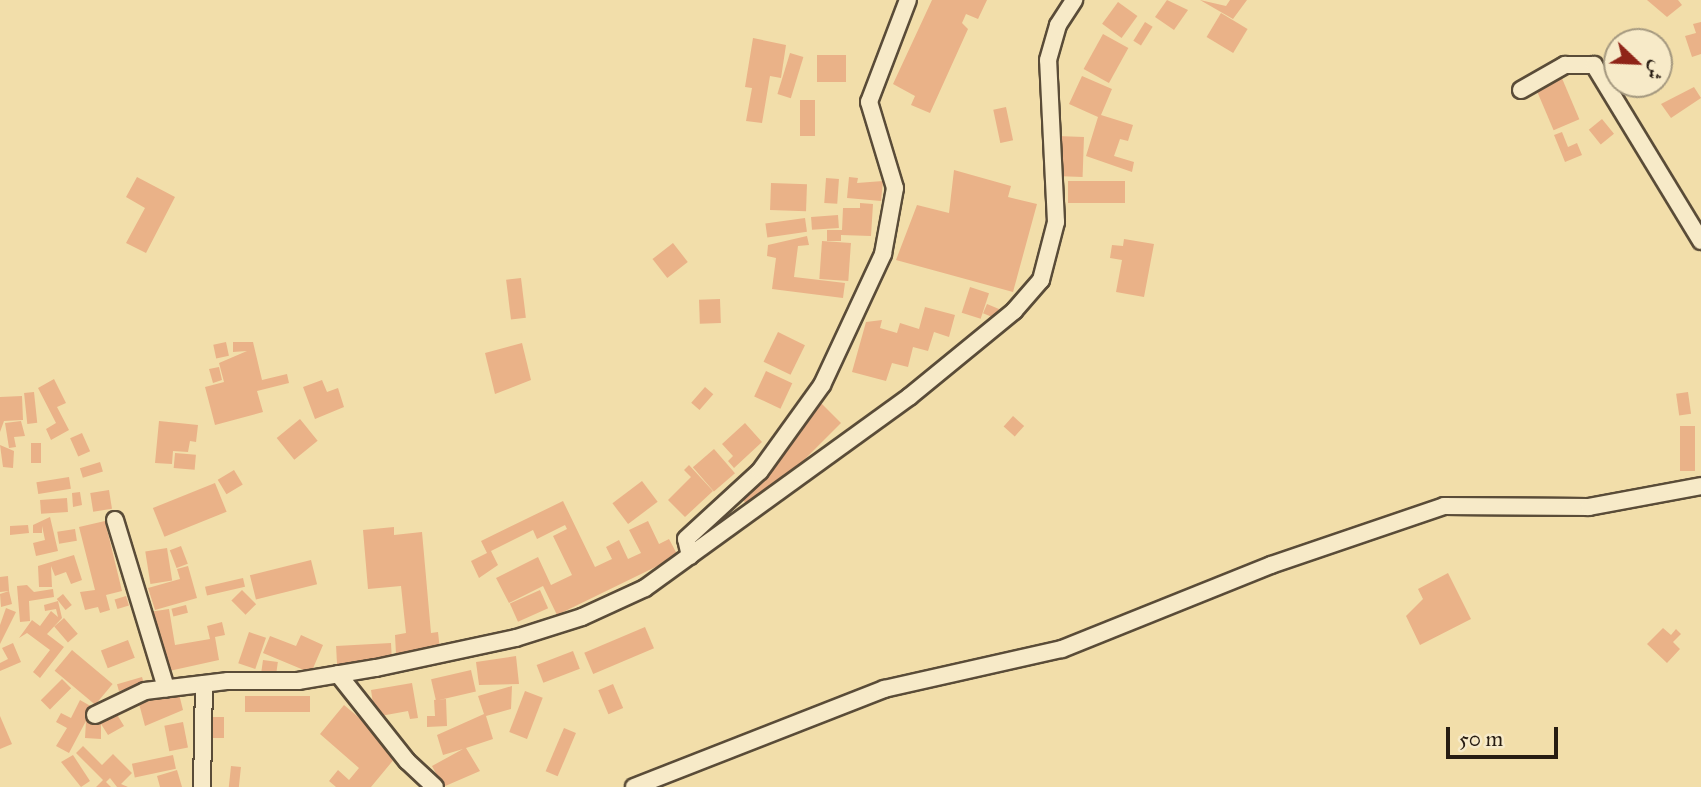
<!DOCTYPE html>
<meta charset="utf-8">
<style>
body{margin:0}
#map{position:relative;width:1701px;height:787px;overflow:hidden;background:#f2deaa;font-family:"IM FELL Great Primer",Amiri,serif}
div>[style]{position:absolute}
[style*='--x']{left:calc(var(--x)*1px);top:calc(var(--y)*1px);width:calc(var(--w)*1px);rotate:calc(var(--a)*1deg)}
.building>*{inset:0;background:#eab288;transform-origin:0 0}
.roads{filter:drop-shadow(2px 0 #5a4c38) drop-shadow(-2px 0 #5a4c38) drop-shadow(0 2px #5a4c38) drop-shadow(0 -2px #5a4c38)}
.minor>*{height:16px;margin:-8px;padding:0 8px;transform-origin:8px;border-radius:8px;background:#f7eac8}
span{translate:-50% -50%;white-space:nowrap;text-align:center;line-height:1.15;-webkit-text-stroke:6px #f7eac8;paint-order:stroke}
.north{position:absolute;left:1603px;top:28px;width:70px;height:70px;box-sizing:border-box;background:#f7eac8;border:2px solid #a4987f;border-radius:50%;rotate:113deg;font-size:19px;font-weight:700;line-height:28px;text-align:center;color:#271c12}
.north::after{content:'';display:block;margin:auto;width:24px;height:32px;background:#8f2418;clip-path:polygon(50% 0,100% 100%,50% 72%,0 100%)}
.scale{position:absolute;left:1446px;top:727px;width:112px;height:32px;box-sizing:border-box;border:4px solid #271c12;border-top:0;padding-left:9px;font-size:21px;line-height:24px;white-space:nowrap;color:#271c12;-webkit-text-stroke:5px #f7eac8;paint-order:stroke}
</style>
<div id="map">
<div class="building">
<div style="clip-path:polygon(932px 0,987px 0,978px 19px,966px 14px,962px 23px,968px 29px,930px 113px,911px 105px,915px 96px,893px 84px)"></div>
<div style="clip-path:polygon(1167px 0,1188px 10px,1174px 30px,1155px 17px)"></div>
<div style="clip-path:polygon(1200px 0,1226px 6px,1230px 0,1247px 0,1233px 19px)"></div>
<div style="clip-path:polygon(1647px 0,1678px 0,1682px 5px,1667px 17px)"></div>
<div style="left:1118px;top:2px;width:24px;height:27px;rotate:36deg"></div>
<div style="left:1221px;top:13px;width:31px;height:28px;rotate:31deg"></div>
<div style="left:1145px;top:22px;width:9px;height:22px;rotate:32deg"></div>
<div style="clip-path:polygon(1701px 22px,1701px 54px,1692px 57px,1685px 36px,1696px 33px,1693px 24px)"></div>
<div style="left:1103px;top:34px;width:29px;height:40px;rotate:29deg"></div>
<div style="clip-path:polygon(753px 38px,786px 45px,781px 78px,770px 76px,762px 123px,746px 121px,752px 88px,745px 87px)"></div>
<div style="left:790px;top:53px;width:14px;height:43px;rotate:17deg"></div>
<div style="left:817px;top:55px;width:29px;height:27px"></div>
<div style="clip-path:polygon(1082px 76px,1112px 89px,1101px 115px,1133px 125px,1128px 141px,1120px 139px,1114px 156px,1134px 162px,1132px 172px,1086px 156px,1098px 117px,1069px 104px)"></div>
<div style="left:1561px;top:76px;width:47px;height:28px;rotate:67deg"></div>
<div style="clip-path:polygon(1694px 87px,1701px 98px,1671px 118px,1661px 104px)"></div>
<div style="left:800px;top:100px;width:15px;height:36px"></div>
<div style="left:1006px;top:107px;width:34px;height:13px;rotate:78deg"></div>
<div style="left:1602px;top:119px;width:19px;height:17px;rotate:51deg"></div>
<div style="clip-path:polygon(1562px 132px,1568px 147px,1577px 143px,1582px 155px,1565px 162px,1554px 135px)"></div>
<div style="left:1057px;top:136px;width:27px;height:40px;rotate:2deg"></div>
<div style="clip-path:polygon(954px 170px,1011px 186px,1008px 197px,1037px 204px,1013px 292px,896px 260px,917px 205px,949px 213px)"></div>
<div style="clip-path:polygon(137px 177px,175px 197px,146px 253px,126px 243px,145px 208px,126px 197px)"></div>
<div style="clip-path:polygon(849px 177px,858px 178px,857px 183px,883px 181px,881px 201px,847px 198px)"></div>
<div style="left:826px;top:178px;width:13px;height:25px;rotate:4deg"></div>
<div style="left:1068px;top:181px;width:57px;height:22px"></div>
<div style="left:771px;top:183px;width:36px;height:27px;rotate:2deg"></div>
<div style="clip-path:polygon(860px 203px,873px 204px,871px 236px,841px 235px,841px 241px,827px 241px,827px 230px,842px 230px,843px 208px,860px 208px)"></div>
<div style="left:838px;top:215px;width:13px;height:27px;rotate:86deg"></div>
<div style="left:805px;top:218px;width:14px;height:40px;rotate:82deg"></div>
<div style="clip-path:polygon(807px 236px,809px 245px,798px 246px,794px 277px,845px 283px,843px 298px,772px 289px,776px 258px,767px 256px,768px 245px)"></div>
<div style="clip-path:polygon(1124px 239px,1154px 244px,1144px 297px,1116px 292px,1122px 260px,1110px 258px,1112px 245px,1123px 246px)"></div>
<div style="left:822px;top:241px;width:29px;height:38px;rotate:4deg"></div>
<div style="left:673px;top:243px;width:24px;height:26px;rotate:52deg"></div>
<div style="left:521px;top:278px;width:40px;height:15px;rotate:83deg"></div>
<div style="left:970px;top:287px;width:20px;height:27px;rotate:18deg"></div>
<div style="left:720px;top:299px;width:24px;height:21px;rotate:88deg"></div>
<div style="left:987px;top:304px;width:13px;height:10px;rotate:23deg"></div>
<div style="clip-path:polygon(925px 307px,955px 315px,949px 337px,934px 332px,928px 351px,913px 347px,908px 367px,892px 363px,886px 381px,852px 372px,866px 322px,882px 320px,880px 328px,897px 333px,900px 323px,919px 329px)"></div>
<div style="left:778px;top:332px;width:30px;height:33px;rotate:26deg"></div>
<div style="left:226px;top:342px;width:14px;height:13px;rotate:78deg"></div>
<div style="clip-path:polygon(233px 342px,253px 342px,262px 380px,287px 374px,289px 383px,257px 391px,263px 412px,215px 425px,205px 387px,224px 382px,219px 363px,247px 351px,233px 352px)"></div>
<div style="clip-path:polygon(522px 343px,531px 380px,495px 394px,485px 353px)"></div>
<div style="clip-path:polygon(219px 367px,222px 380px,213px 383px,209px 369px)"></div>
<div style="left:766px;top:371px;width:29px;height:28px;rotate:25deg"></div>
<div style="clip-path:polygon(54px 379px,66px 403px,57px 407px,69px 430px,51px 440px,46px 429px,56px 423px,38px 388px)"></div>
<div style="clip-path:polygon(322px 380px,327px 392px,338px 388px,344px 407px,315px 419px,303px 387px)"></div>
<div style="left:705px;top:387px;width:11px;height:21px;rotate:41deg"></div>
<div style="left:34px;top:392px;width:31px;height:10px;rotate:84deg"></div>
<div style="left:1688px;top:392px;width:22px;height:12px;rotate:82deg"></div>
<div style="clip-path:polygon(22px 396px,23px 420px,4px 421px,0 432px,0 397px)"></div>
<div style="clip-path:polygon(818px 400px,841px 423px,753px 511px,742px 499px,705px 536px,695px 526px)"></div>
<div style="left:1013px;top:416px;width:15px;height:14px;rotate:42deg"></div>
<div style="left:300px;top:419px;width:28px;height:30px;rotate:51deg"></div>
<div style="clip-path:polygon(21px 421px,25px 436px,14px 437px,16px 447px,9px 448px,5px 423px)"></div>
<div style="clip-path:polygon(159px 421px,198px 425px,196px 442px,190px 441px,188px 452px,173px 451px,172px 464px,155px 463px)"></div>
<div style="clip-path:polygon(745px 423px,762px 442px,734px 468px,728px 461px,733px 456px,722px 444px)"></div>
<div style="left:1680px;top:426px;width:15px;height:45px"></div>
<div style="left:82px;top:433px;width:20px;height:13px;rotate:66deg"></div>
<div style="left:31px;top:443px;width:10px;height:20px"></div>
<div style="clip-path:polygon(0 445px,14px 451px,13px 468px,3px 467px)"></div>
<div style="left:714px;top:449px;width:32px;height:28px;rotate:49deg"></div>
<div style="left:175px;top:453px;width:21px;height:15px;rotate:5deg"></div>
<div style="left:100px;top:462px;width:10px;height:21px;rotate:73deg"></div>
<div style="clip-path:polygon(689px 465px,713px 491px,685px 517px,668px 500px,691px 477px,684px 470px)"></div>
<div style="left:234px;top:470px;width:17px;height:19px;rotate:59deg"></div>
<div style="left:69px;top:477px;width:12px;height:33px;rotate:81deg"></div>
<div style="left:642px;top:481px;width:26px;height:37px;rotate:53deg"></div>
<div style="left:215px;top:483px;width:31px;height:67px;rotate:68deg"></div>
<div style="left:109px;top:490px;width:19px;height:19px;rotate:81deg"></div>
<div style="clip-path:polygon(80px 492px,82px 505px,73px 507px,72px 493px)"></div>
<div style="left:67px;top:498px;width:14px;height:27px;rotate:86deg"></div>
<div style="clip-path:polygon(563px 501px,595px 567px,612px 559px,606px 547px,619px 540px,628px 559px,641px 553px,629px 530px,648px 521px,659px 544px,669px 539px,678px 556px,557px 615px,543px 586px,509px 603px,496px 578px,538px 557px,551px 585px,572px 575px,553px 536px,567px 529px,565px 525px,537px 539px,533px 530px,491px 551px,498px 565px,479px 578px,471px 561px,487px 553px,481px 541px)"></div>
<div style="clip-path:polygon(50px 517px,58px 551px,36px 556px,33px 543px,45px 540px,42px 526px,42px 533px,33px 533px,33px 525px)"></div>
<div style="clip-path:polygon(105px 521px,122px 591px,106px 595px,110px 610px,100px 613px,98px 607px,85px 610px,80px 592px,95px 590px,79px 527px)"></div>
<div style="clip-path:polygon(28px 525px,29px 533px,10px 535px,10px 526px)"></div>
<div style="clip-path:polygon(394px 527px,394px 535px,422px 532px,431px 633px,438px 632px,440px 650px,396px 654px,395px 635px,406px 633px,401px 586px,368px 589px,363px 530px)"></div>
<div style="left:75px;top:529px;width:12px;height:18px;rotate:81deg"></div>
<div style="left:181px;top:546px;width:19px;height:12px;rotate:69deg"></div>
<div style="left:167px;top:548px;width:33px;height:22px;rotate:81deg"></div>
<div style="clip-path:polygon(74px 555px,82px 580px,71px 584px,66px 572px,55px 576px,51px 566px,52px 587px,39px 587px,38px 566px)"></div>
<div style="left:311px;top:560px;width:25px;height:63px;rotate:76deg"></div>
<div style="clip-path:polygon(188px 566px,197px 598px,155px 610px,148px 588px,180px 579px,177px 569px)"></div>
<div style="clip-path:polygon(1448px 573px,1471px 619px,1420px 645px,1406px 616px,1423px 599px,1418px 589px)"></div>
<div style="clip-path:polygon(8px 576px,9px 591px,0 592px,0 577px)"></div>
<div style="left:243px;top:578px;width:9px;height:39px;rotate:77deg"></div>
<div style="clip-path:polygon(27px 585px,34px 592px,53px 589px,54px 597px,29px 601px,30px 621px,20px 622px,17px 586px)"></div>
<div style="left:242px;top:590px;width:20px;height:15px;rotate:45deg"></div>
<div style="left:540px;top:590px;width:20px;height:33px;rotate:66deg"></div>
<div style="clip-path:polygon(9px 591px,12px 604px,1px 607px,0 594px)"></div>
<div style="left:63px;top:594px;width:14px;height:8px;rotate:51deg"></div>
<div style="left:126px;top:596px;width:10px;height:12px;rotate:73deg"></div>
<div style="clip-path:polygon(58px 601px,62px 618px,47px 634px,64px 647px,40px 678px,33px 672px,50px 650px,27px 633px,19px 638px,32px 620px,40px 626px,51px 611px,58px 617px,56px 609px,45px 611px,44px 605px)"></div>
<div style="left:186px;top:605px;width:8px;height:15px;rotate:76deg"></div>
<div style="clip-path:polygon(6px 608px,16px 612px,0 644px,0 625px)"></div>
<div style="clip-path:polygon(169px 609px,175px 645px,210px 639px,207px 626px,222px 622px,225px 635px,215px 637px,219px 660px,160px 673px,149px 612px)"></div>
<div style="left:64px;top:618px;width:21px;height:13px;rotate:49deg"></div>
<div style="left:645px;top:627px;width:23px;height:66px;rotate:67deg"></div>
<div style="clip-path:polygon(1663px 628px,1671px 635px,1676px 629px,1681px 634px,1673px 642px,1680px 649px,1667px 663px,1647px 644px)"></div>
<div style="left:249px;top:632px;width:18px;height:33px;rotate:19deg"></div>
<div style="clip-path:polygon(301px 635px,323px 645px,311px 673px,263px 653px,270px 636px,296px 646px)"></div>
<div style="left:128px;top:640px;width:19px;height:29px;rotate:69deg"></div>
<div style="clip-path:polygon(13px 643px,21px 662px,0 671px,0 663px,8px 659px,2px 648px)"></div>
<div style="left:391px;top:643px;width:19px;height:55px;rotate:87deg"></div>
<div style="left:72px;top:650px;width:53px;height:27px;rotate:40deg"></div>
<div style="left:573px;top:651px;width:19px;height:39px;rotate:69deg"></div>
<div style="clip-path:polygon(516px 656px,519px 684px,479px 685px,476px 662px)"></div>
<div style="left:263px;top:660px;width:15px;height:13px;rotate:8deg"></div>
<div style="left:471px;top:670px;width:22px;height:41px;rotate:77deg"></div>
<div style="left:142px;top:677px;width:7px;height:26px;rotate:74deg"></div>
<div style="left:62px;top:679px;width:13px;height:30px;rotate:45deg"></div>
<div style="clip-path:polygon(412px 683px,418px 718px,410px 719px,408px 711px,375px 717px,371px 690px)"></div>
<div style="left:613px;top:684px;width:26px;height:16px;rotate:67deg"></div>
<div style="clip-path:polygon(512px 686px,511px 709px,486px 716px,493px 739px,466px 748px,480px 771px,443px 787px,432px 766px,463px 749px,443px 755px,437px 735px,484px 714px,478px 696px)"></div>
<div style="clip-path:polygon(178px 690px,183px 710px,145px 726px,138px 700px)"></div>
<div style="left:525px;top:691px;width:19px;height:44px;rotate:21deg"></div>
<div style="left:245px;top:696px;width:65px;height:16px"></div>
<div style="clip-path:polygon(446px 699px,447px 726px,427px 727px,427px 716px,435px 716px,434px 700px)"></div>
<div style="clip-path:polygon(80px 700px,94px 708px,87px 720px,99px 721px,113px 708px,124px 726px,108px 735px,101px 724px,101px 739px,85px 738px,86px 721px,69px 753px,56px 746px,67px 728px,56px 722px,61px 713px,71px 718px)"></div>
<div style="clip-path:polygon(344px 705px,400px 752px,371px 787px,336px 787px,329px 781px,338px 770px,349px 780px,359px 768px,320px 734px)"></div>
<div style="clip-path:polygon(0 716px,12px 744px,0 749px)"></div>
<div style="left:213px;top:717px;width:11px;height:21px"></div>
<div style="left:183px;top:722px;width:26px;height:19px;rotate:79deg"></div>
<div style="left:564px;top:728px;width:13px;height:47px;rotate:23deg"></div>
<div style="clip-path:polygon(83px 746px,102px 765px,113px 754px,132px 773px,121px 784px,128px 787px,117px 787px,110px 778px,106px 782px,111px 787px,96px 787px,103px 780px,76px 753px)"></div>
<div style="clip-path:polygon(73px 755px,90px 781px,81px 787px,61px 762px)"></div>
<div style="left:173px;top:755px;width:14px;height:42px;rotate:78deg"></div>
<div style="left:231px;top:766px;width:10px;height:21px;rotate:6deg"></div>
<div style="clip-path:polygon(177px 770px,182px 787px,160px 787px,157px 776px)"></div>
</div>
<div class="roads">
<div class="minor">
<div style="--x:1521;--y:90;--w:51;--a:-29.6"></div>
<div style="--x:1565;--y:65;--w:29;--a:0"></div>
<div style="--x:1594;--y:65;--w:206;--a:58.7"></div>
<div style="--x:115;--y:520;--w:176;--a:73.1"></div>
<div style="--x:690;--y:556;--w:17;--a:-103"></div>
<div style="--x:686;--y:539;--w:100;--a:-42.6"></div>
<div style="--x:760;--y:471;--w:106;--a:-54.2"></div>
<div style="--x:822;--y:385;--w:145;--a:-65"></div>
<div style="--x:883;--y:254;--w:67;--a:-79.7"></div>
<div style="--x:895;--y:188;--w:90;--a:-106.8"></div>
<div style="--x:869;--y:102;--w:109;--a:-69.1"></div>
<div style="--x:338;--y:674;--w:111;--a:51.6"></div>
<div style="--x:407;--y:761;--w:38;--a:43"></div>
<div style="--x:95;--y:715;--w:55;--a:-25.6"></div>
<div style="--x:145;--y:691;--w:84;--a:-6.9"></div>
<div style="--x:228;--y:681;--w:70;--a:0"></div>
<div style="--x:298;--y:681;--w:79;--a:-9.5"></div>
<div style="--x:376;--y:668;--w:143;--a:-12.1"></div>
<div style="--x:516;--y:638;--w:69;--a:-17.7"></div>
<div style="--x:582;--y:617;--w:69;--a:-24.7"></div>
<div style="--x:645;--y:588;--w:326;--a:-35.9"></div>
<div style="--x:909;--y:397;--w:136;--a:-39.3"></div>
<div style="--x:1014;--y:311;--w:41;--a:-48.9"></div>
<div style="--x:1041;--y:280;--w:60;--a:-75.5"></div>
<div style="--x:1056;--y:222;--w:162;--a:-92.8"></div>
<div style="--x:1048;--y:60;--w:36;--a:-74"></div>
<div style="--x:1058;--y:25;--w:30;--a:-57"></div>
<div style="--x:202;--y:787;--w:103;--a:-88.9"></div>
<div style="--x:634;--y:787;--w:269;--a:-21.4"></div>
<div style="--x:884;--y:689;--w:182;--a:-12.7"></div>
<div style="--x:1062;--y:649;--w:225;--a:-21.9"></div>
<div style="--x:1271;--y:565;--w:183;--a:-18.8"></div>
<div style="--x:1444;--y:506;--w:145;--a:0.4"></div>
<div style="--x:1589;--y:507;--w:114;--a:-10.6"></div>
</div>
</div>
<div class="north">ش</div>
<div class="scale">50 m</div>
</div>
